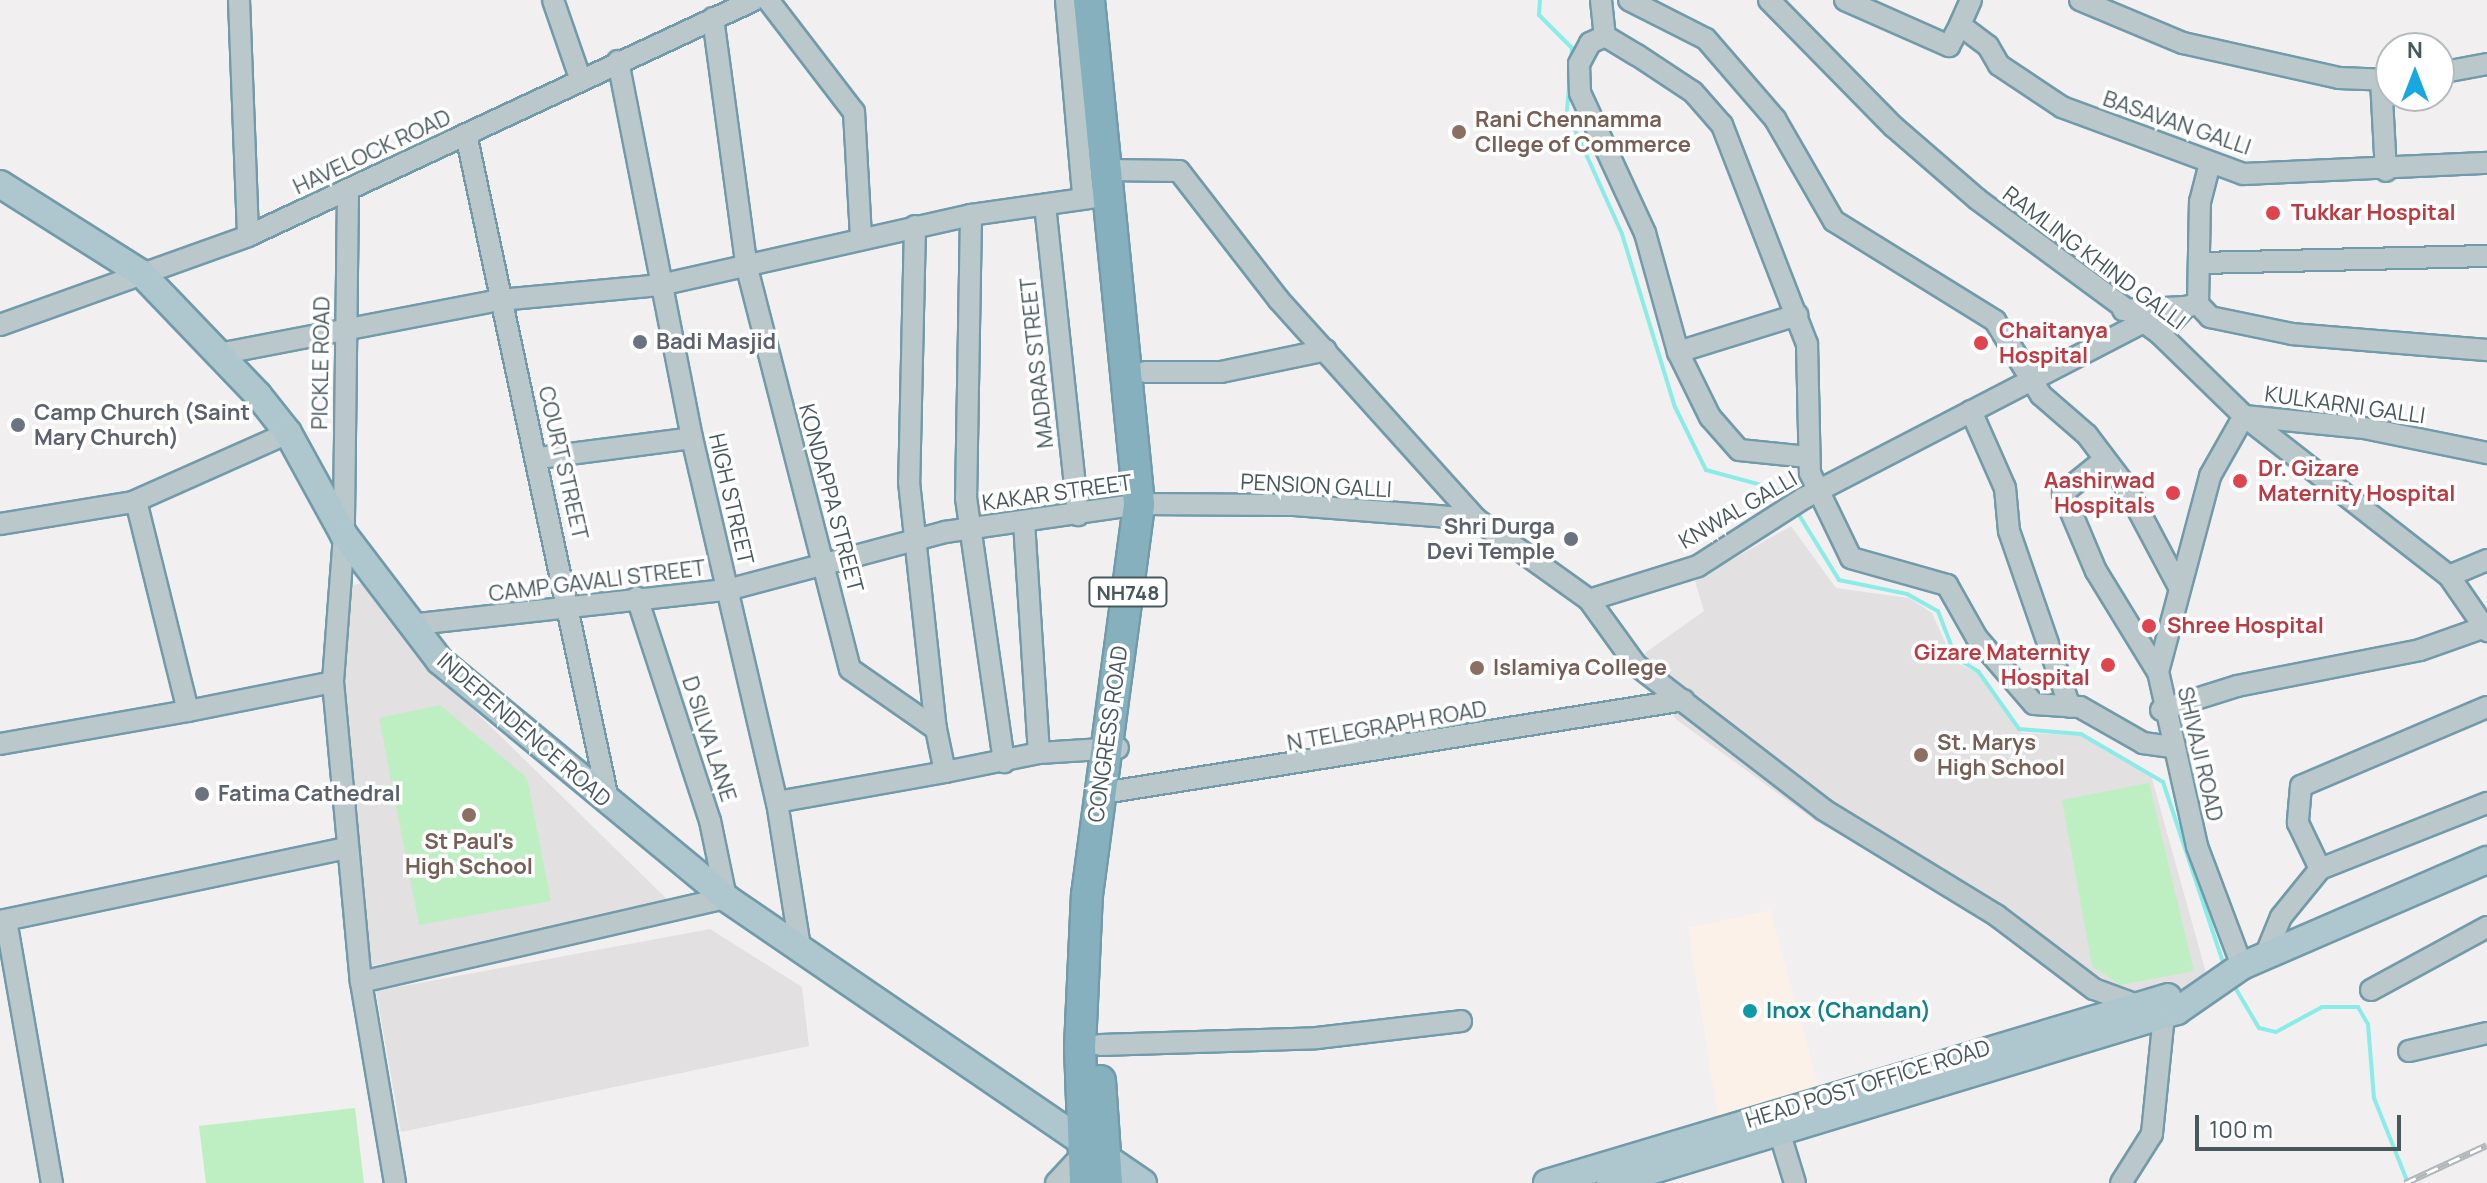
<!DOCTYPE html>
<style>
body{margin:0}
#map{position:relative;width:2487px;height:1183px;overflow:hidden;background:#f1efef;font-family:Manrope,sans-serif}
div>[style]{position:absolute}
[style*='--x']{left:calc(var(--x)*1px);top:calc(var(--y)*1px);width:calc(var(--w)*1px);rotate:calc(var(--a)*1deg)}
.commercial>*{inset:0;background:#fcf1e8}
.education>*{inset:0;background:#e2e0e1}
.green>*{inset:0;background:#bdefc3}
.stream>*{height:4px;margin:-2px;padding:0 2px;transform-origin:2px;border-radius:2px;background:#8aece6}
.roads{filter:drop-shadow(2px 0 #719baa) drop-shadow(-2px 0 #719baa) drop-shadow(0 2px #719baa) drop-shadow(0 -2px #719baa)}
.minor>*{height:20px;margin:-10px;padding:0 10px;transform-origin:10px;border-radius:10px;background:#bac8cc}
.major>*{height:26px;margin:-13px;padding:0 13px;transform-origin:13px;border-radius:13px;background:#aec7ce}
.highway>*{height:30px;margin:-15px;padding:0 15px;transform-origin:15px;border-radius:15px;background:#86b0be}
.rail>*{height:7px;margin-top:-3.5px;transform-origin:0;background:repeating-linear-gradient(90deg,#fff 0 12px,#b1b6b9 0 24px);box-sizing:border-box;border-block:2px solid #b1b6b9}
.dots>*{width:22px;height:22px;translate:-50% -50%;box-sizing:border-box;border:4px solid #fff;border-radius:50%}
span{translate:-50% -50%;white-space:nowrap;text-align:center;line-height:1.15;-webkit-text-stroke:7px #fff;paint-order:stroke}
.shield-label span{padding:2px 6px;background:#fff;border:2px solid;border-radius:6px;-webkit-text-stroke-width:0}
.shield-label{font-size:20px;color:#47585c;font-weight:700}
.education-label{font-size:22px;color:#785e54;font-weight:700}
.left{translate:0 -50%;text-align:left}
.street-label{font-size:22px;color:#47585c}
.health-label{font-size:22px;color:#be3a42;font-weight:700}
.right{translate:-100% -50%;text-align:right}
.worship-label{font-size:22px;color:#5b616d;font-weight:700}
.culture-label{font-size:22px;color:#0d838f;font-weight:700}
.north{position:absolute;left:2375px;top:32px;width:80px;height:80px;box-sizing:border-box;background:#fff;border:2px solid #b5bcbe;border-radius:50%;rotate:0deg;font-size:22px;font-weight:700;line-height:32px;text-align:center;color:#47585c}
.north::after{content:'';display:block;margin:auto;width:28px;height:36px;background:#19a7e1;clip-path:polygon(50% 0,100% 100%,50% 72%,0 100%)}
.scale{position:absolute;left:2195px;top:1115px;width:206px;height:36px;box-sizing:border-box;border:4px solid #47585c;border-top:0;padding-left:10px;font-size:24px;line-height:28px;white-space:nowrap;color:#47585c;-webkit-text-stroke:6px #fff;paint-order:stroke}
</style>
<div id="map">
<div class="commercial">
<div style="clip-path:polygon(1770px 910px,1821px 1095px,1719px 1123px,1688px 928px)"></div>
</div>
<div class="education">
<div style="clip-path:polygon(1791px 526px,1836px 588px,1909px 598px,1932px 613px,1954px 662px,1979px 673px,2022px 733px,2085px 735px,2151px 775px,2206px 973px,2188px 988px,2137px 997px,1817px 822px,1677px 720px,1631px 663px,1704px 611px,1695px 581px)"></div>
<div style="clip-path:polygon(367px 582px,434px 671px,679px 911px,370px 966px,343px 713px,349px 586px)"></div>
<div style="clip-path:polygon(710px 929px,802px 987px,809px 1046px,401px 1132px,376px 991px)"></div>
</div>
<div class="green">
<div style="clip-path:polygon(440px 705px,527px 778px,551px 901px,419px 925px,379px 718px)"></div>
<div style="clip-path:polygon(2149px 783px,2194px 971px,2120px 985px,2092px 966px,2062px 800px)"></div>
<div style="clip-path:polygon(355px 1108px,364px 1183px,206px 1183px,199px 1126px)"></div>
</div>
<div class="stream">
<div style="--x:1540;--y:0;--w:15;--a:94"></div>
<div style="--x:1539;--y:15;--w:47;--a:45"></div>
<div style="--x:1572;--y:48;--w:11;--a:95"></div>
<div style="--x:1570;--y:76;--w:36;--a:95"></div>
<div style="--x:1567;--y:112;--w:134;--a:65.7"></div>
<div style="--x:1622;--y:234;--w:181;--a:73"></div>
<div style="--x:1675;--y:407;--w:70;--a:63.8"></div>
<div style="--x:1706;--y:470;--w:81;--a:15.1"></div>
<div style="--x:1784;--y:491;--w:9;--a:58"></div>
<div style="--x:1796;--y:510;--w:82;--a:58.4"></div>
<div style="--x:1839;--y:580;--w:69;--a:11.6"></div>
<div style="--x:1907;--y:594;--w:35;--a:29"></div>
<div style="--x:1938;--y:611;--w:50;--a:69"></div>
<div style="--x:1956;--y:658;--w:26;--a:31"></div>
<div style="--x:1978;--y:671;--w:71;--a:54.7"></div>
<div style="--x:2019;--y:729;--w:62;--a:4.6"></div>
<div style="--x:2081;--y:734;--w:95;--a:30.3"></div>
<div style="--x:2163;--y:782;--w:196;--a:71.6"></div>
<div style="--x:2233;--y:984;--w:51;--a:59.4"></div>
<div style="--x:2259;--y:1028;--w:17;--a:13"></div>
<div style="--x:2276;--y:1032;--w:52;--a:-28.5"></div>
<div style="--x:2322;--y:1007;--w:36;--a:0"></div>
<div style="--x:2358;--y:1007;--w:20;--a:60"></div>
<div style="--x:2368;--y:1024;--w:74;--a:85.4"></div>
<div style="--x:2374;--y:1098;--w:92;--a:68.2"></div>
</div>
<div class="roads">
<div class="minor">
<div style="--x:239;--y:0;--w:236;--a:87.8"></div>
<div style="--x:553;--y:0;--w:83;--a:70.9"></div>
<div style="--x:768;--y:0;--w:141;--a:52.5"></div>
<div style="--x:854;--y:112;--w:127;--a:86.8"></div>
<div style="--x:1066;--y:0;--w:197;--a:85"></div>
<div style="--x:1601;--y:0;--w:36;--a:84"></div>
<div style="--x:1629;--y:0;--w:86;--a:26.9"></div>
<div style="--x:1706;--y:39;--w:106;--a:49.2"></div>
<div style="--x:1775;--y:119;--w:118;--a:60"></div>
<div style="--x:1834;--y:221;--w:190;--a:31.8"></div>
<div style="--x:1995;--y:321;--w:87;--a:58.1"></div>
<div style="--x:2041;--y:395;--w:61;--a:41"></div>
<div style="--x:2087;--y:435;--w:63;--a:52.8"></div>
<div style="--x:2125;--y:485;--w:115;--a:62.1"></div>
<div style="--x:1769;--y:0;--w:178;--a:45.5"></div>
<div style="--x:1894;--y:127;--w:110;--a:40.9"></div>
<div style="--x:1977;--y:199;--w:227;--a:36.4"></div>
<div style="--x:2160;--y:334;--w:117;--a:44.3"></div>
<div style="--x:2244;--y:416;--w:260;--a:38"></div>
<div style="--x:2449;--y:576;--w:67;--a:55.4"></div>
<div style="--x:1845;--y:0;--w:114;--a:23.9"></div>
<div style="--x:1949;--y:46;--w:24;--a:-62"></div>
<div style="--x:1971;--y:0;--w:27;--a:114"></div>
<div style="--x:1960;--y:25;--w:35;--a:37"></div>
<div style="--x:1988;--y:46;--w:22;--a:60"></div>
<div style="--x:1999;--y:65;--w:76;--a:33.7"></div>
<div style="--x:2062;--y:107;--w:193;--a:20.3"></div>
<div style="--x:2243;--y:174;--w:244;--a:-2.6"></div>
<div style="--x:2080;--y:0;--w:112;--a:22.7"></div>
<div style="--x:2183;--y:43;--w:160;--a:12.6"></div>
<div style="--x:2339;--y:78;--w:52;--a:2.2"></div>
<div style="--x:713;--y:18;--w:252;--a:82.3"></div>
<div style="--x:747;--y:268;--w:414;--a:75.6"></div>
<div style="--x:850;--y:669;--w:105;--a:34.9"></div>
<div style="--x:936;--y:729;--w:44;--a:78.2"></div>
<div style="--x:945;--y:772;--w:96;--a:-11.4"></div>
<div style="--x:1039;--y:753;--w:79;--a:-3.6"></div>
<div style="--x:618;--y:61;--w:384;--a:78.9"></div>
<div style="--x:692;--y:438;--w:374;--a:76.9"></div>
<div style="--x:777;--y:802;--w:147;--a:81"></div>
<div style="--x:2439;--y:73;--w:49;--a:-10.6"></div>
<div style="--x:2381;--y:80;--w:91;--a:86.9"></div>
<div style="--x:466;--y:134;--w:685;--a:77.95"></div>
<div style="--x:1108;--y:170;--w:71;--a:0.8"></div>
<div style="--x:1179;--y:171;--w:163;--a:52.2"></div>
<div style="--x:1279;--y:300;--w:295;--a:48"></div>
<div style="--x:1476;--y:519;--w:139;--a:35.6"></div>
<div style="--x:1589;--y:600;--w:80;--a:54.1"></div>
<div style="--x:1636;--y:665;--w:237;--a:37.6"></div>
<div style="--x:1824;--y:810;--w:202;--a:31.4"></div>
<div style="--x:1996;--y:915;--w:123;--a:37.1"></div>
<div style="--x:2094;--y:989;--w:75;--a:20.4"></div>
<div style="--x:2164;--y:1015;--w:120;--a:95.8"></div>
<div style="--x:2152;--y:1134;--w:58;--a:122.3"></div>
<div style="--x:348;--y:191;--w:344;--a:90.7"></div>
<div style="--x:344;--y:535;--w:147;--a:94.3"></div>
<div style="--x:333;--y:682;--w:301;--a:84.7"></div>
<div style="--x:361;--y:982;--w:204;--a:80.4"></div>
<div style="--x:1045;--y:205;--w:312;--a:83.9"></div>
<div style="--x:971;--y:215;--w:283;--a:91"></div>
<div style="--x:966;--y:498;--w:267;--a:81.8"></div>
<div style="--x:915;--y:226;--w:256;--a:91.3"></div>
<div style="--x:909;--y:482;--w:248;--a:83.8"></div>
<div style="--x:2201;--y:263;--w:286;--a:-1.4"></div>
<div style="--x:2198;--y:304;--w:18;--a:47"></div>
<div style="--x:2210;--y:317;--w:84;--a:11.7"></div>
<div style="--x:2292;--y:334;--w:196;--a:4.7"></div>
<div style="--x:2123;--y:310;--w:62;--a:-2.8"></div>
<div style="--x:0;--y:325;--w:263;--a:-19.7"></div>
<div style="--x:248;--y:236;--w:558;--a:-25"></div>
<div style="--x:2160;--y:334;--w:37;--a:-47"></div>
<div style="--x:2185;--y:307;--w:13;--a:-13"></div>
<div style="--x:2198;--y:304;--w:102;--a:-88.9"></div>
<div style="--x:2200;--y:202;--w:40;--a:-75.6"></div>
<div style="--x:1678;--y:352;--w:125;--a:-17.3"></div>
<div style="--x:219;--y:354;--w:285;--a:-10.9"></div>
<div style="--x:499;--y:300;--w:162;--a:-5.3"></div>
<div style="--x:660;--y:285;--w:319;--a:-12.7"></div>
<div style="--x:971;--y:215;--w:141;--a:-8.1"></div>
<div style="--x:1145;--y:372;--w:76;--a:0"></div>
<div style="--x:1221;--y:372;--w:107;--a:-11.8"></div>
<div style="--x:1971;--y:411;--w:84;--a:66.2"></div>
<div style="--x:2005;--y:488;--w:43;--a:84.7"></div>
<div style="--x:2009;--y:531;--w:186;--a:70.9"></div>
<div style="--x:1808;--y:457;--w:69;--a:-174.2"></div>
<div style="--x:1739;--y:450;--w:44;--a:-131.3"></div>
<div style="--x:1710;--y:417;--w:72;--a:-116.2"></div>
<div style="--x:1678;--y:352;--w:123;--a:-105.5"></div>
<div style="--x:1645;--y:233;--w:154;--a:-114.9"></div>
<div style="--x:1580;--y:93;--w:29;--a:-92"></div>
<div style="--x:1579;--y:64;--w:24;--a:-62"></div>
<div style="--x:1590;--y:43;--w:17;--a:-25"></div>
<div style="--x:1605;--y:36;--w:37;--a:31"></div>
<div style="--x:1637;--y:55;--w:67;--a:33.5"></div>
<div style="--x:1693;--y:92;--w:44;--a:48.7"></div>
<div style="--x:1722;--y:125;--w:235;--a:68.8"></div>
<div style="--x:1807;--y:344;--w:129;--a:88.7"></div>
<div style="--x:1810;--y:473;--w:94;--a:64.2"></div>
<div style="--x:1851;--y:558;--w:100;--a:15.7"></div>
<div style="--x:1947;--y:585;--w:61;--a:60.5"></div>
<div style="--x:1977;--y:638;--w:87;--a:49.2"></div>
<div style="--x:2034;--y:704;--w:46;--a:3.7"></div>
<div style="--x:2080;--y:707;--w:73;--a:29.7"></div>
<div style="--x:2143;--y:743;--w:27;--a:8"></div>
<div style="--x:539;--y:458;--w:154;--a:-7.4"></div>
<div style="--x:2104;--y:460;--w:53;--a:141.2"></div>
<div style="--x:2063;--y:493;--w:85;--a:67.1"></div>
<div style="--x:2096;--y:571;--w:119;--a:58.5"></div>
<div style="--x:1024;--y:522;--w:231;--a:86.3"></div>
<div style="--x:0;--y:524;--w:135;--a:-9.4"></div>
<div style="--x:133;--y:502;--w:170;--a:-24"></div>
<div style="--x:2449;--y:576;--w:41;--a:-22.8"></div>
<div style="--x:1589;--y:600;--w:114;--a:-17.3"></div>
<div style="--x:1698;--y:566;--w:126;--a:-32.7"></div>
<div style="--x:1804;--y:498;--w:381;--a:-27.4"></div>
<div style="--x:417;--y:624;--w:312;--a:-6.3"></div>
<div style="--x:727;--y:590;--w:226;--a:-14.9"></div>
<div style="--x:945;--y:532;--w:196;--a:-8.2"></div>
<div style="--x:1139;--y:504;--w:155;--a:0.4"></div>
<div style="--x:1294;--y:505;--w:183;--a:4.4"></div>
<div style="--x:2487;--y:707;--w:202;--a:157"></div>
<div style="--x:2301;--y:786;--w:37;--a:95"></div>
<div style="--x:2298;--y:823;--w:51;--a:64.4"></div>
<div style="--x:2320;--y:869;--w:180;--a:-21.6"></div>
<div style="--x:2161;--y:710;--w:80;--a:-17.5"></div>
<div style="--x:2237;--y:686;--w:187;--a:-11.1"></div>
<div style="--x:2420;--y:650;--w:66;--a:-19.5"></div>
<div style="--x:188;--y:711;--w:148;--a:-11.3"></div>
<div style="--x:0;--y:744;--w:191;--a:-10"></div>
<div style="--x:188;--y:711;--w:216;--a:-103.9"></div>
<div style="--x:1097;--y:794;--w:594;--a:-9.1"></div>
<div style="--x:777;--y:802;--w:171;--a:-10.1"></div>
<div style="--x:6;--y:920;--w:267;--a:80.1"></div>
<div style="--x:0;--y:921;--w:353;--a:-11.9"></div>
<div style="--x:2265;--y:956;--w:42;--a:-67.7"></div>
<div style="--x:2281;--y:917;--w:62;--a:-50.9"></div>
<div style="--x:2242;--y:966;--w:128;--a:-110.6"></div>
<div style="--x:2197;--y:846;--w:178;--a:-102.6"></div>
<div style="--x:2158;--y:672;--w:203;--a:-75.1"></div>
<div style="--x:2210;--y:476;--w:69;--a:-60.5"></div>
<div style="--x:2244;--y:416;--w:121;--a:5.7"></div>
<div style="--x:2364;--y:428;--w:126;--a:11.5"></div>
<div style="--x:361;--y:982;--w:375;--a:-13"></div>
<div style="--x:726;--y:898;--w:79;--a:-101.7"></div>
<div style="--x:710;--y:821;--w:235;--a:-108.1"></div>
<div style="--x:2371;--y:990;--w:132;--a:-28.5"></div>
<div style="--x:1100;--y:1045;--w:217;--a:-1.8"></div>
<div style="--x:1317;--y:1038;--w:145;--a:-6.7"></div>
<div style="--x:2409;--y:1051;--w:80;--a:-13"></div>
<div style="--x:1779;--y:1131;--w:54;--a:72.9"></div>
<div style="--x:1056;--y:1183;--w:38;--a:-47"></div>
</div>
<div class="major">
<div style="--x:0;--y:184;--w:167;--a:32.3"></div>
<div style="--x:141;--y:273;--w:169;--a:46.2"></div>
<div style="--x:258;--y:395;--w:48;--a:51.7"></div>
<div style="--x:288;--y:433;--w:116;--a:61.2"></div>
<div style="--x:344;--y:535;--w:158;--a:52.7"></div>
<div style="--x:440;--y:661;--w:371;--a:39.6"></div>
<div style="--x:726;--y:898;--w:505;--a:34.35"></div>
<div style="--x:1547;--y:1183;--w:648;--a:-16.67"></div>
<div style="--x:1610;--y:1183;--w:593;--a:-16.88"></div>
<div style="--x:2177;--y:1011;--w:79;--a:-34.7"></div>
<div style="--x:2242;--y:966;--w:267;--a:-23.4"></div>
</div>
<div class="highway">
<div style="--x:1100;--y:1081;--w:102;--a:86.1"></div>
<div style="--x:1085;--y:1183;--w:136;--a:-92.1"></div>
<div style="--x:1080;--y:1047;--w:152;--a:-87.4"></div>
<div style="--x:1087;--y:895;--w:394;--a:-82.4"></div>
<div style="--x:1139;--y:504;--w:506;--a:-95.67"></div>
</div>
</div>
<div class="rail">
<div style="--x:2405;--y:1183;--w:90;--a:-24.9"></div>
</div>
<div class="dots">
<div style="left:1459px;top:132px;background:#8d6e63"></div>
<div style="left:2273px;top:213px;background:#e0444e"></div>
<div style="left:640px;top:342px;background:#6b7280"></div>
<div style="left:1981px;top:343px;background:#e0444e"></div>
<div style="left:18px;top:425px;background:#6b7280"></div>
<div style="left:2240px;top:481px;background:#e0444e"></div>
<div style="left:2173px;top:493px;background:#e0444e"></div>
<div style="left:1571px;top:539px;background:#6b7280"></div>
<div style="left:2149px;top:626px;background:#e0444e"></div>
<div style="left:2108px;top:665px;background:#e0444e"></div>
<div style="left:1477px;top:668px;background:#8d6e63"></div>
<div style="left:1921px;top:755px;background:#8d6e63"></div>
<div style="left:202px;top:794px;background:#6b7280"></div>
<div style="left:469px;top:815px;background:#8d6e63"></div>
<div style="left:1750px;top:1011px;background:#0f9aa8"></div>
</div>
<div class="shield-label">
<span style="left:1128px;top:592px">NH748</span>
</div>
<div class="education-label">
<span class="left" style="left:1475px;top:132px">Rani Chennamma<br>Cllege of Commerce</span>
<span class="left" style="left:1493px;top:668px">Islamiya College</span>
<span class="left" style="left:1937px;top:755px">St. Marys<br>High School</span>
<span style="left:469px;top:854px">St Paul's<br>High School</span>
</div>
<div class="street-label">
<span style="left:2177px;top:123px;rotate:19deg">BASAVAN GALLI</span>
<span style="left:372px;top:152px;rotate:-25deg">HAVELOCK ROAD</span>
<span style="left:2094px;top:258px;rotate:37deg">RAMLING KHIND GALLI</span>
<span style="left:321px;top:363px;rotate:-89deg">PICKLE ROAD</span>
<span style="left:1037px;top:363px;rotate:-96deg">MADRAS STREET</span>
<span style="left:2345px;top:405px;rotate:8deg">KULKARNI GALLI</span>
<span style="left:563px;top:463px;rotate:77deg">COURT STREET</span>
<span style="left:1316px;top:486px;rotate:3deg">PENSION GALLI</span>
<span style="left:1057px;top:493px;rotate:-8deg">KAKAR STREET</span>
<span style="left:831px;top:498px;rotate:75deg">KONDAPPA STREET</span>
<span style="left:731px;top:499px;rotate:77deg">HIGH STREET</span>
<span style="left:1738px;top:510px;rotate:-30deg">KNWAL GALLI</span>
<span style="left:597px;top:581px;rotate:-7deg">CAMP GAVALI STREET</span>
<span style="left:1387px;top:726px;rotate:-10deg">N TELEGRAPH ROAD</span>
<span style="left:524px;top:730px;rotate:41deg">INDEPENDENCE ROAD</span>
<span style="left:1108px;top:734px;rotate:-82deg">CONGRESS ROAD</span>
<span style="left:709px;top:739px;rotate:72deg">D SILVA LANE</span>
<span style="left:2200px;top:754px;rotate:77deg">SHIVAJI ROAD</span>
<span style="left:1868px;top:1084px;rotate:-17deg">HEAD POST OFFICE ROAD</span>
</div>
<div class="health-label">
<span class="left" style="left:2291px;top:213px">Tukkar Hospital</span>
<span class="left" style="left:1999px;top:343px">Chaitanya<br>Hospital</span>
<span class="left" style="left:2258px;top:481px">Dr. Gizare<br>Maternity Hospital</span>
<span class="right" style="left:2155px;top:493px">Aashirwad<br>Hospitals</span>
<span class="left" style="left:2167px;top:626px">Shree Hospital</span>
<span class="right" style="left:2090px;top:665px">Gizare Maternity<br>Hospital</span>
</div>
<div class="worship-label">
<span class="left" style="left:656px;top:342px">Badi Masjid</span>
<span class="left" style="left:34px;top:425px">Camp Church (Saint<br>Mary Church)</span>
<span class="right" style="left:1555px;top:539px">Shri Durga<br>Devi Temple</span>
<span class="left" style="left:218px;top:794px">Fatima Cathedral</span>
</div>
<div class="culture-label">
<span class="left" style="left:1766px;top:1011px">Inox (Chandan)</span>
</div>
<div class="north">N</div>
<div class="scale">100 m</div>
</div>
